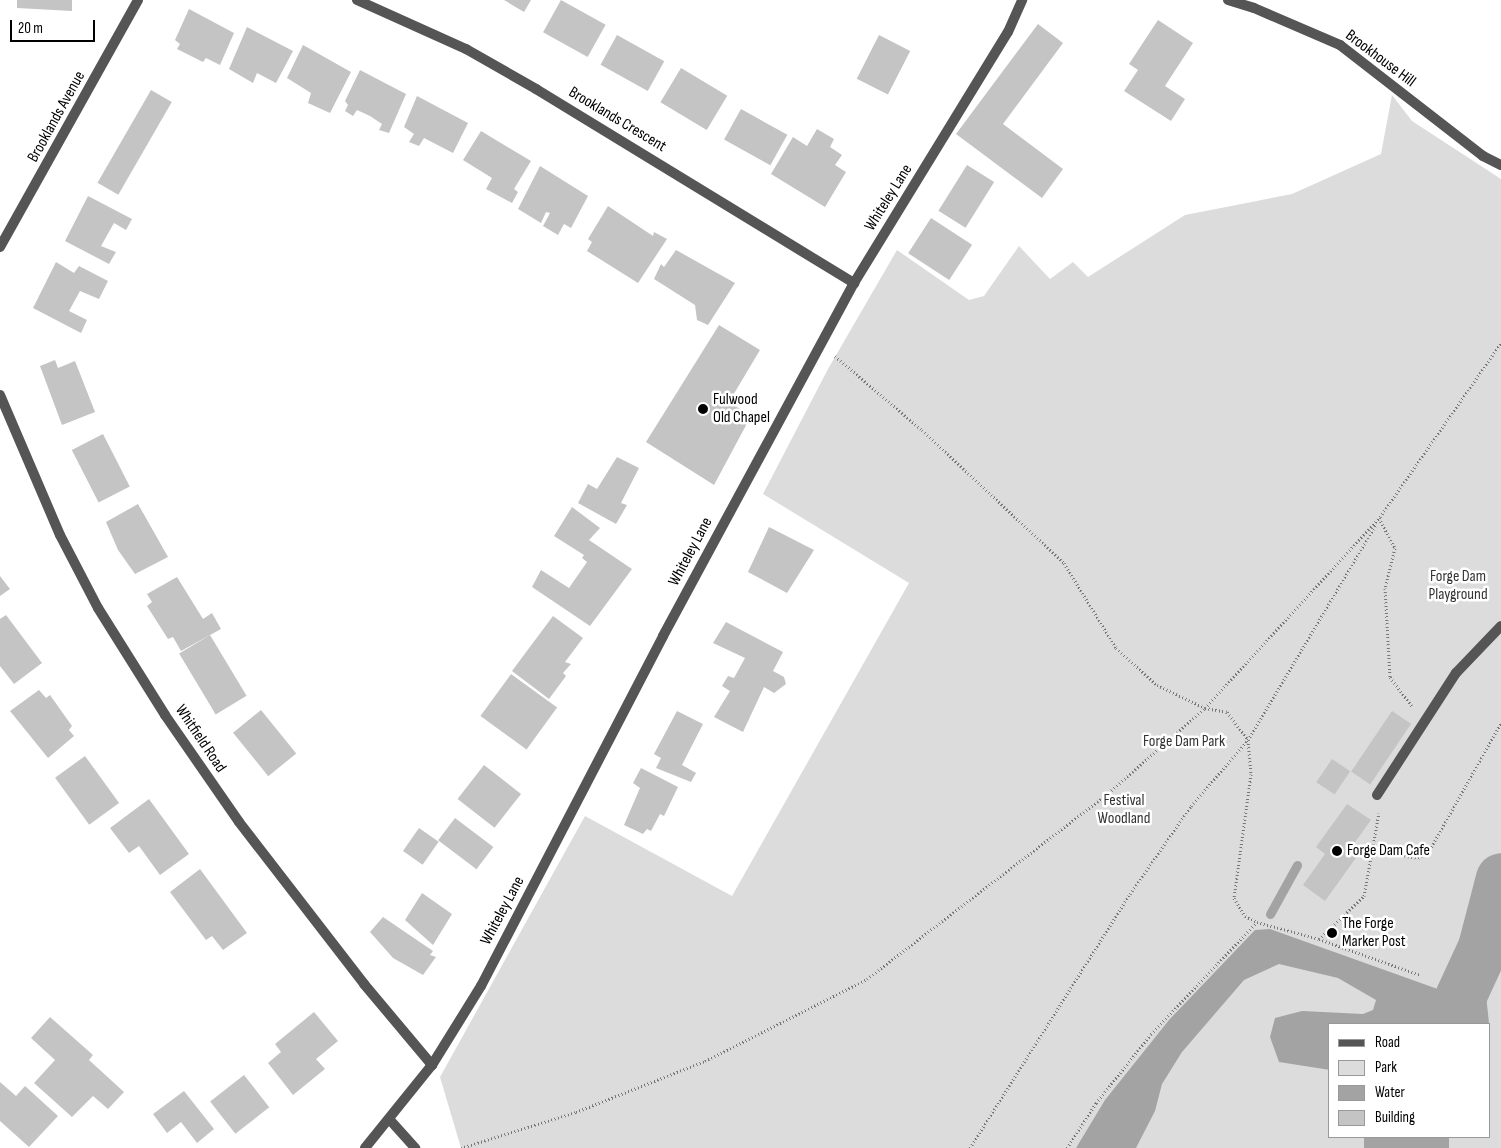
<!DOCTYPE html>
<style>
body{margin:0}
#map{position:relative;width:1501px;height:1148px;overflow:hidden;background:#fff;font-family:"Sofia Sans Condensed",sans-serif}
div>[style]{position:absolute}
[style*='--x']{left:calc(var(--x)*1px);top:calc(var(--y)*1px);width:calc(var(--w)*1px);rotate:calc(var(--a)*1deg)}
.green>*{inset:0;background:#dcdcdc}
.water>*{inset:0;background:#a3a3a3;transform-origin:0 0}
.stream>*{height:9px;margin:-4.5px;padding:0 4.5px;transform-origin:4.5px;border-radius:4.5px;background:#a3a3a3}
.river>*{height:51px;margin:-25.5px;padding:0 25.5px;transform-origin:25.5px;border-radius:25.5px;background:#a3a3a3}
.building>*{inset:0;background:#c4c4c4;transform-origin:0 0}
.path>*{height:3px;margin-top:-1.5px;transform-origin:0;background:repeating-linear-gradient(90deg,#777 0 1px,transparent 0 3.5px)}
.service>*{height:10px;margin:-5px;padding:0 5px;transform-origin:5px;border-radius:5px;background:#555}
.minor>*{height:10px;margin:-5px;padding:0 5px;transform-origin:5px;border-radius:5px;background:#555}
.tertiary>*{height:10px;margin:-5px;padding:0 5px;transform-origin:5px;border-radius:5px;background:#555}
.dots>*{width:14px;height:14px;translate:-50% -50%;box-sizing:border-box;border:2px solid #fff;border-radius:50%}
span{translate:-50% -50%;white-space:nowrap;text-align:center;line-height:1.15;-webkit-text-stroke:5px #fff;paint-order:stroke}
.street-label{font-size:16px;color:#000}
.poi-label{font-size:16px;color:#000}
.left{translate:0 -50%;text-align:left}
.park-label{font-size:16px;color:#333}
.legend{position:absolute;left:1328px;top:1023px;width:162px;height:115px;box-sizing:border-box;background:#fff;border:1px solid #999;margin:0;padding:6px 9px;list-style:none;font-size:15px;color:#000}
.legend li{display:flex;align-items:center;gap:10px;height:25px}
.legend b{width:25px;border:1px solid #999}
.scale{position:absolute;left:10px;top:20px;width:85px;height:22px;box-sizing:border-box;border:2px solid #000;border-top:0;padding-left:6px;font-size:15px;line-height:18px;white-space:nowrap;color:#000;-webkit-text-stroke:4px #fff;paint-order:stroke}
</style>
<div id="map">
<div class="green">
<div style="clip-path:polygon(evenodd,1392px 95px,1412px 121px,1501px 179px,1501px 1148px,461px 1148px,440px 1077px,585px 816px,732px 896px,909px 583px,763px 494px,828px 369px,897px 250px,969px 300px,984px 296px,1019px 246px,1050px 279px,1073px 262px,1088px 277px,1185px 215px,1292px 194px,1381px 154px,1392px 95px,1330px 1024px,1490px 1024px,1490px 1137px,1330px 1137px,1330px 1024px)"></div>
</div>
<div class="water">
<div style="clip-path:polygon(1270px 929px,1460px 997px,1470px 1003px,1473px 1024px,1330px 1024px,1330px 1070px,1279px 1062px,1270px 1037px,1275px 1018px,1302px 1011px,1363px 1014px,1373px 1010px,1376px 1000px,1338px 978px,1279px 964px,1244px 980px,1182px 1052px,1162px 1084px,1155px 1111px,1136px 1148px,1076px 1148px,1105px 1100px,1169px 1020px,1255px 930px)"></div>
<div style="left:1364px;top:1137px;width:85px;height:11px"></div>
</div>
<div class="stream">
<div style="--x:1270;--y:914;--w:56;--a:-61.1"></div>
</div>
<div class="river">
<div style="--x:1463;--y:1024;--w:27;--a:-96"></div>
<div style="--x:1460;--y:997;--w:55;--a:-65.3"></div>
<div style="--x:1483;--y:947;--w:71;--a:-75.4"></div>
</div>
<div class="building">
<div style="clip-path:polygon(17px 0,72px 0,72px 11px,17px 8px)"></div>
<div style="clip-path:polygon(504px 0,531px 0,524px 12px)"></div>
<div style="left:561px;top:0;width:51px;height:37px;rotate:29deg"></div>
<div style="clip-path:polygon(189px 9px,234px 33px,220px 65px,206px 58px,203px 62px,177px 49px,180px 44px,175px 40px)"></div>
<div style="clip-path:polygon(1158px 20px,1193px 43px,1165px 86px,1185px 99px,1171px 121px,1124px 91px,1138px 70px,1129px 64px)"></div>
<div style="clip-path:polygon(1038px 24px,1063px 43px,1003px 124px,1063px 169px,1042px 198px,956px 134px)"></div>
<div style="clip-path:polygon(247px 27px,293px 51px,276px 83px,257px 73px,253px 83px,229px 69px)"></div>
<div style="left:617px;top:35px;width:54px;height:34px;rotate:29deg"></div>
<div style="left:879px;top:35px;width:35px;height:49px;rotate:27deg"></div>
<div style="clip-path:polygon(303px 45px,351px 72px,330px 113px,308px 103px,311px 93px,287px 78px)"></div>
<div style="left:681px;top:68px;width:54px;height:40px;rotate:31deg"></div>
<div style="clip-path:polygon(360px 70px,406px 94px,389px 133px,379px 130px,382px 124px,370px 116px,357px 110px,353px 116px,345px 111px,348px 105px,345px 101px)"></div>
<div style="left:151px;top:90px;width:24px;height:107px;rotate:30deg"></div>
<div style="clip-path:polygon(417px 96px,468px 123px,453px 153px,424px 138px,419px 146px,409px 142px,414px 134px,404px 127px)"></div>
<div style="left:741px;top:109px;width:53px;height:35px;rotate:29deg"></div>
<div style="clip-path:polygon(817px 129px,834px 139px,830px 147px,842px 155px,835px 165px,846px 172px,825px 207px,771px 174px,793px 137px,807px 146px)"></div>
<div style="clip-path:polygon(481px 131px,531px 161px,514px 189px,518px 192px,512px 203px,486px 189px,492px 178px,463px 160px)"></div>
<div style="left:967px;top:165px;width:32px;height:54px;rotate:32deg"></div>
<div style="clip-path:polygon(540px 166px,588px 196px,571px 228px,564px 224px,558px 235px,543px 226px,550px 213px,546px 212px,541px 223px,518px 209px)"></div>
<div style="clip-path:polygon(88px 196px,132px 219px,126px 230px,114px 223px,101px 246px,116px 252px,109px 264px,65px 241px)"></div>
<div style="clip-path:polygon(608px 206px,653px 236px,654px 232px,667px 239px,638px 283px,587px 251px,592px 242px,588px 239px)"></div>
<div style="left:931px;top:218px;width:49px;height:42px;rotate:33deg"></div>
<div style="clip-path:polygon(676px 250px,735px 283px,708px 325px,697px 320px,695px 305px,654px 279px,661px 264px,664px 267px)"></div>
<div style="clip-path:polygon(56px 262px,74px 273px,79px 266px,108px 281px,99px 299px,80px 291px,69px 311px,87px 320px,81px 333px,33px 308px)"></div>
<div style="clip-path:polygon(719px 325px,760px 350px,729px 402px,751px 416px,714px 485px,646px 442px)"></div>
<div style="clip-path:polygon(55px 360px,58px 368px,75px 361px,95px 412px,62px 425px,40px 366px)"></div>
<div style="left:103px;top:434px;width:59px;height:35px;rotate:63deg"></div>
<div style="clip-path:polygon(617px 457px,639px 468px,621px 503px,627px 505px,616px 524px,578px 503px,588px 484px,597px 489px)"></div>
<div style="clip-path:polygon(138px 504px,168px 557px,135px 574px,118px 550px,106px 522px)"></div>
<div style="clip-path:polygon(572px 507px,600px 528px,589px 540px,632px 569px,590px 626px,532px 587px,541px 570px,569px 588px,587px 562px,582px 558px,584px 555px,554px 536px)"></div>
<div style="clip-path:polygon(769px 527px,814px 550px,787px 593px,748px 572px)"></div>
<div style="clip-path:polygon(0 576px,10px 589px,0 596px)"></div>
<div style="clip-path:polygon(177px 577px,203px 619px,212px 613px,221px 629px,181px 651px,173px 637px,168px 639px,147px 606px,152px 602px,147px 594px)"></div>
<div style="clip-path:polygon(6px 615px,42px 663px,14px 684px,0 666px,0 619px)"></div>
<div style="clip-path:polygon(553px 616px,583px 638px,565px 662px,571px 664px,563px 673px,566px 676px,549px 699px,512px 671px)"></div>
<div style="clip-path:polygon(726px 622px,783px 652px,773px 671px,784px 677px,786px 684px,774px 693px,764px 687px,743px 732px,714px 717px,730px 691px,722px 686px,728px 676px,734px 678px,745px 658px,713px 643px)"></div>
<div style="left:210px;top:635px;width:71px;height:36px;rotate:59deg"></div>
<div style="left:511px;top:674px;width:57px;height:52px;rotate:36deg"></div>
<div style="clip-path:polygon(39px 690px,46px 698px,50px 695px,72px 726px,69px 730px,74px 736px,48px 758px,10px 711px)"></div>
<div style="left:261px;top:710px;width:56px;height:36px;rotate:51deg"></div>
<div style="clip-path:polygon(677px 711px,703px 724px,682px 765px,696px 773px,691px 782px,656px 768px,661px 758px,654px 754px)"></div>
<div style="left:1392px;top:711px;width:23px;height:73px;rotate:34deg"></div>
<div style="left:85px;top:756px;width:58px;height:37px;rotate:54deg"></div>
<div style="left:1332px;top:759px;width:22px;height:28px;rotate:34deg"></div>
<div style="left:484px;top:765px;width:47px;height:43px;rotate:38deg"></div>
<div style="clip-path:polygon(641px 768px,678px 787px,664px 816px,660px 814px,651px 831px,647px 829px,643px 834px,624px 825px,640px 788px,633px 783px)"></div>
<div style="clip-path:polygon(149px 799px,189px 854px,160px 875px,139px 846px,129px 853px,110px 828px)"></div>
<div style="clip-path:polygon(1347px 804px,1371px 820px,1350px 849px,1358px 855px,1325px 901px,1303px 885px,1325px 854px,1316px 847px)"></div>
<div style="left:455px;top:818px;width:48px;height:28px;rotate:37deg"></div>
<div style="left:419px;top:828px;width:24px;height:28px;rotate:35deg"></div>
<div style="clip-path:polygon(200px 869px,247px 933px,223px 950px,212px 936px,206px 940px,170px 892px)"></div>
<div style="clip-path:polygon(422px 893px,452px 914px,433px 945px,405px 920px)"></div>
<div style="clip-path:polygon(383px 917px,433px 951px,430px 955px,436px 957px,423px 975px,393px 958px,370px 932px)"></div>
<div style="clip-path:polygon(314px 1012px,338px 1041px,316px 1059px,325px 1069px,293px 1095px,268px 1063px,281px 1052px,275px 1044px)"></div>
<div style="clip-path:polygon(50px 1017px,93px 1055px,89px 1060px,124px 1092px,108px 1109px,93px 1096px,72px 1117px,34px 1083px,55px 1060px,31px 1038px)"></div>
<div style="left:244px;top:1075px;width:41px;height:43px;rotate:52deg"></div>
<div style="clip-path:polygon(0 1082px,16px 1096px,25px 1086px,58px 1116px,29px 1147px,0 1121px)"></div>
<div style="clip-path:polygon(184px 1091px,214px 1129px,197px 1143px,181px 1122px,167px 1133px,153px 1114px)"></div>
</div>
<div class="path">
<div style="--x:835;--y:356;--w:114;--a:40.4"></div>
<div style="--x:922;--y:430;--w:195;--a:43.1"></div>
<div style="--x:1064;--y:563;--w:100;--a:58.5"></div>
<div style="--x:1116;--y:648;--w:55;--a:42.1"></div>
<div style="--x:1157;--y:685;--w:53;--a:25.6"></div>
<div style="--x:1205;--y:708;--w:22;--a:10"></div>
<div style="--x:1227;--y:712;--w:35;--a:53"></div>
<div style="--x:1248;--y:740;--w:34;--a:85"></div>
<div style="--x:1251;--y:774;--w:125;--a:97.8"></div>
<div style="--x:1234;--y:898;--w:21;--a:59"></div>
<div style="--x:1245;--y:916;--w:13;--a:27"></div>
<div style="--x:1379;--y:518;--w:34;--a:62"></div>
<div style="--x:1395;--y:548;--w:41;--a:104"></div>
<div style="--x:1385;--y:588;--w:89;--a:86.8"></div>
<div style="--x:1390;--y:677;--w:36;--a:53"></div>
<div style="--x:1370;--y:849;--w:49;--a:10.6"></div>
<div style="--x:1418;--y:858;--w:11;--a:-27"></div>
<div style="--x:1428;--y:853;--w:149;--a:-60.7"></div>
<div style="--x:1319;--y:939;--w:62;--a:-43.7"></div>
<div style="--x:1364;--y:896;--w:84;--a:-79.8"></div>
<div style="--x:461;--y:1148;--w:121;--a:-17.4"></div>
<div style="--x:576;--y:1112;--w:139;--a:-21.6"></div>
<div style="--x:705;--y:1061;--w:182;--a:-26.8"></div>
<div style="--x:867;--y:979;--w:302;--a:-37.6"></div>
<div style="--x:1106;--y:795;--w:132;--a:-41.3"></div>
<div style="--x:1205;--y:708;--w:259;--a:-47.5"></div>
<div style="--x:1380;--y:517;--w:212;--a:-55.2"></div>
<div style="--x:970;--y:1148;--w:300;--a:-57.8"></div>
<div style="--x:1130;--y:894;--w:107;--a:-55.3"></div>
<div style="--x:1191;--y:806;--w:87;--a:-49.2"></div>
<div style="--x:1248;--y:740;--w:251;--a:-59.3"></div>
<div style="--x:1067;--y:1148;--w:54;--a:-57.2"></div>
<div style="--x:1096;--y:1103;--w:88;--a:-51.4"></div>
<div style="--x:1151;--y:1034;--w:154;--a:-46.6"></div>
<div style="--x:1257;--y:922;--w:64;--a:15.3"></div>
<div style="--x:1319;--y:939;--w:107;--a:19.6"></div>
</div>
<div class="service">
<div style="--x:1377;--y:795;--w:145;--a:-57.1"></div>
<div style="--x:1456;--y:673;--w:65;--a:-46.2"></div>
</div>
<div class="minor">
<div style="--x:357;--y:0;--w:120;--a:24.2"></div>
<div style="--x:466;--y:49;--w:81;--a:29.7"></div>
<div style="--x:536;--y:89;--w:373;--a:31.4"></div>
<div style="--x:1228;--y:0;--w:27;--a:17"></div>
<div style="--x:1254;--y:8;--w:94;--a:23.3"></div>
<div style="--x:1340;--y:45;--w:181;--a:37.8"></div>
<div style="--x:1483;--y:156;--w:20;--a:27"></div>
<div style="--x:0;--y:247;--w:283;--a:-60.8"></div>
<div style="--x:0;--y:395;--w:152;--a:66.8"></div>
<div style="--x:60;--y:535;--w:82;--a:62.5"></div>
<div style="--x:98;--y:608;--w:126;--a:57.9"></div>
<div style="--x:165;--y:715;--w:130;--a:55.3"></div>
<div style="--x:239;--y:822;--w:205;--a:52.3"></div>
<div style="--x:364;--y:984;--w:106;--a:50"></div>
</div>
<div class="tertiary">
<div style="--x:390;--y:1120;--w:38;--a:48"></div>
<div style="--x:365;--y:1148;--w:107;--a:-51.1"></div>
<div style="--x:432;--y:1065;--w:93;--a:-58.2"></div>
<div style="--x:481;--y:986;--w:394;--a:-62.5"></div>
<div style="--x:663;--y:636;--w:401;--a:-61.6"></div>
<div style="--x:854;--y:283;--w:294;--a:-58.5"></div>
<div style="--x:1008;--y:32;--w:35;--a:-66"></div>
</div>
<div class="dots">
<div style="left:703px;top:409px;background:#000"></div>
<div style="left:1337px;top:851px;background:#000"></div>
<div style="left:1332px;top:933px;background:#000"></div>
</div>
<div class="street-label">
<span style="left:1380px;top:59px;rotate:37deg">Brookhouse Hill</span>
<span style="left:57px;top:117px;rotate:-61deg">Brooklands Avenue</span>
<span style="left:617px;top:120px;rotate:31deg">Brooklands Crescent</span>
<span style="left:889px;top:198px;rotate:-58deg">Whiteley Lane</span>
<span style="left:691px;top:552px;rotate:-62deg">Whiteley Lane</span>
<span style="left:200px;top:739px;rotate:56deg">Whitfield Road</span>
<span style="left:503px;top:911px;rotate:-62deg">Whiteley Lane</span>
</div>
<div class="poi-label">
<span class="left" style="left:713px;top:409px">Fulwood<br>Old Chapel</span>
<span class="left" style="left:1347px;top:851px">Forge Dam Cafe</span>
<span class="left" style="left:1342px;top:933px">The Forge<br>Marker Post</span>
</div>
<div class="park-label">
<span style="left:1458px;top:586px">Forge Dam<br>Playground</span>
<span style="left:1184px;top:742px">Forge Dam Park</span>
<span style="left:1124px;top:810px">Festival<br>Woodland</span>
</div>
<ul class="legend">
<li><b style="height:6px;background:#555"></b>Road</li>
<li><b style="height:14px;background:#dcdcdc"></b>Park</li>
<li><b style="height:14px;background:#a3a3a3"></b>Water</li>
<li><b style="height:14px;background:#c4c4c4"></b>Building</li>
</ul>
<div class="scale">20 m</div>
</div>
